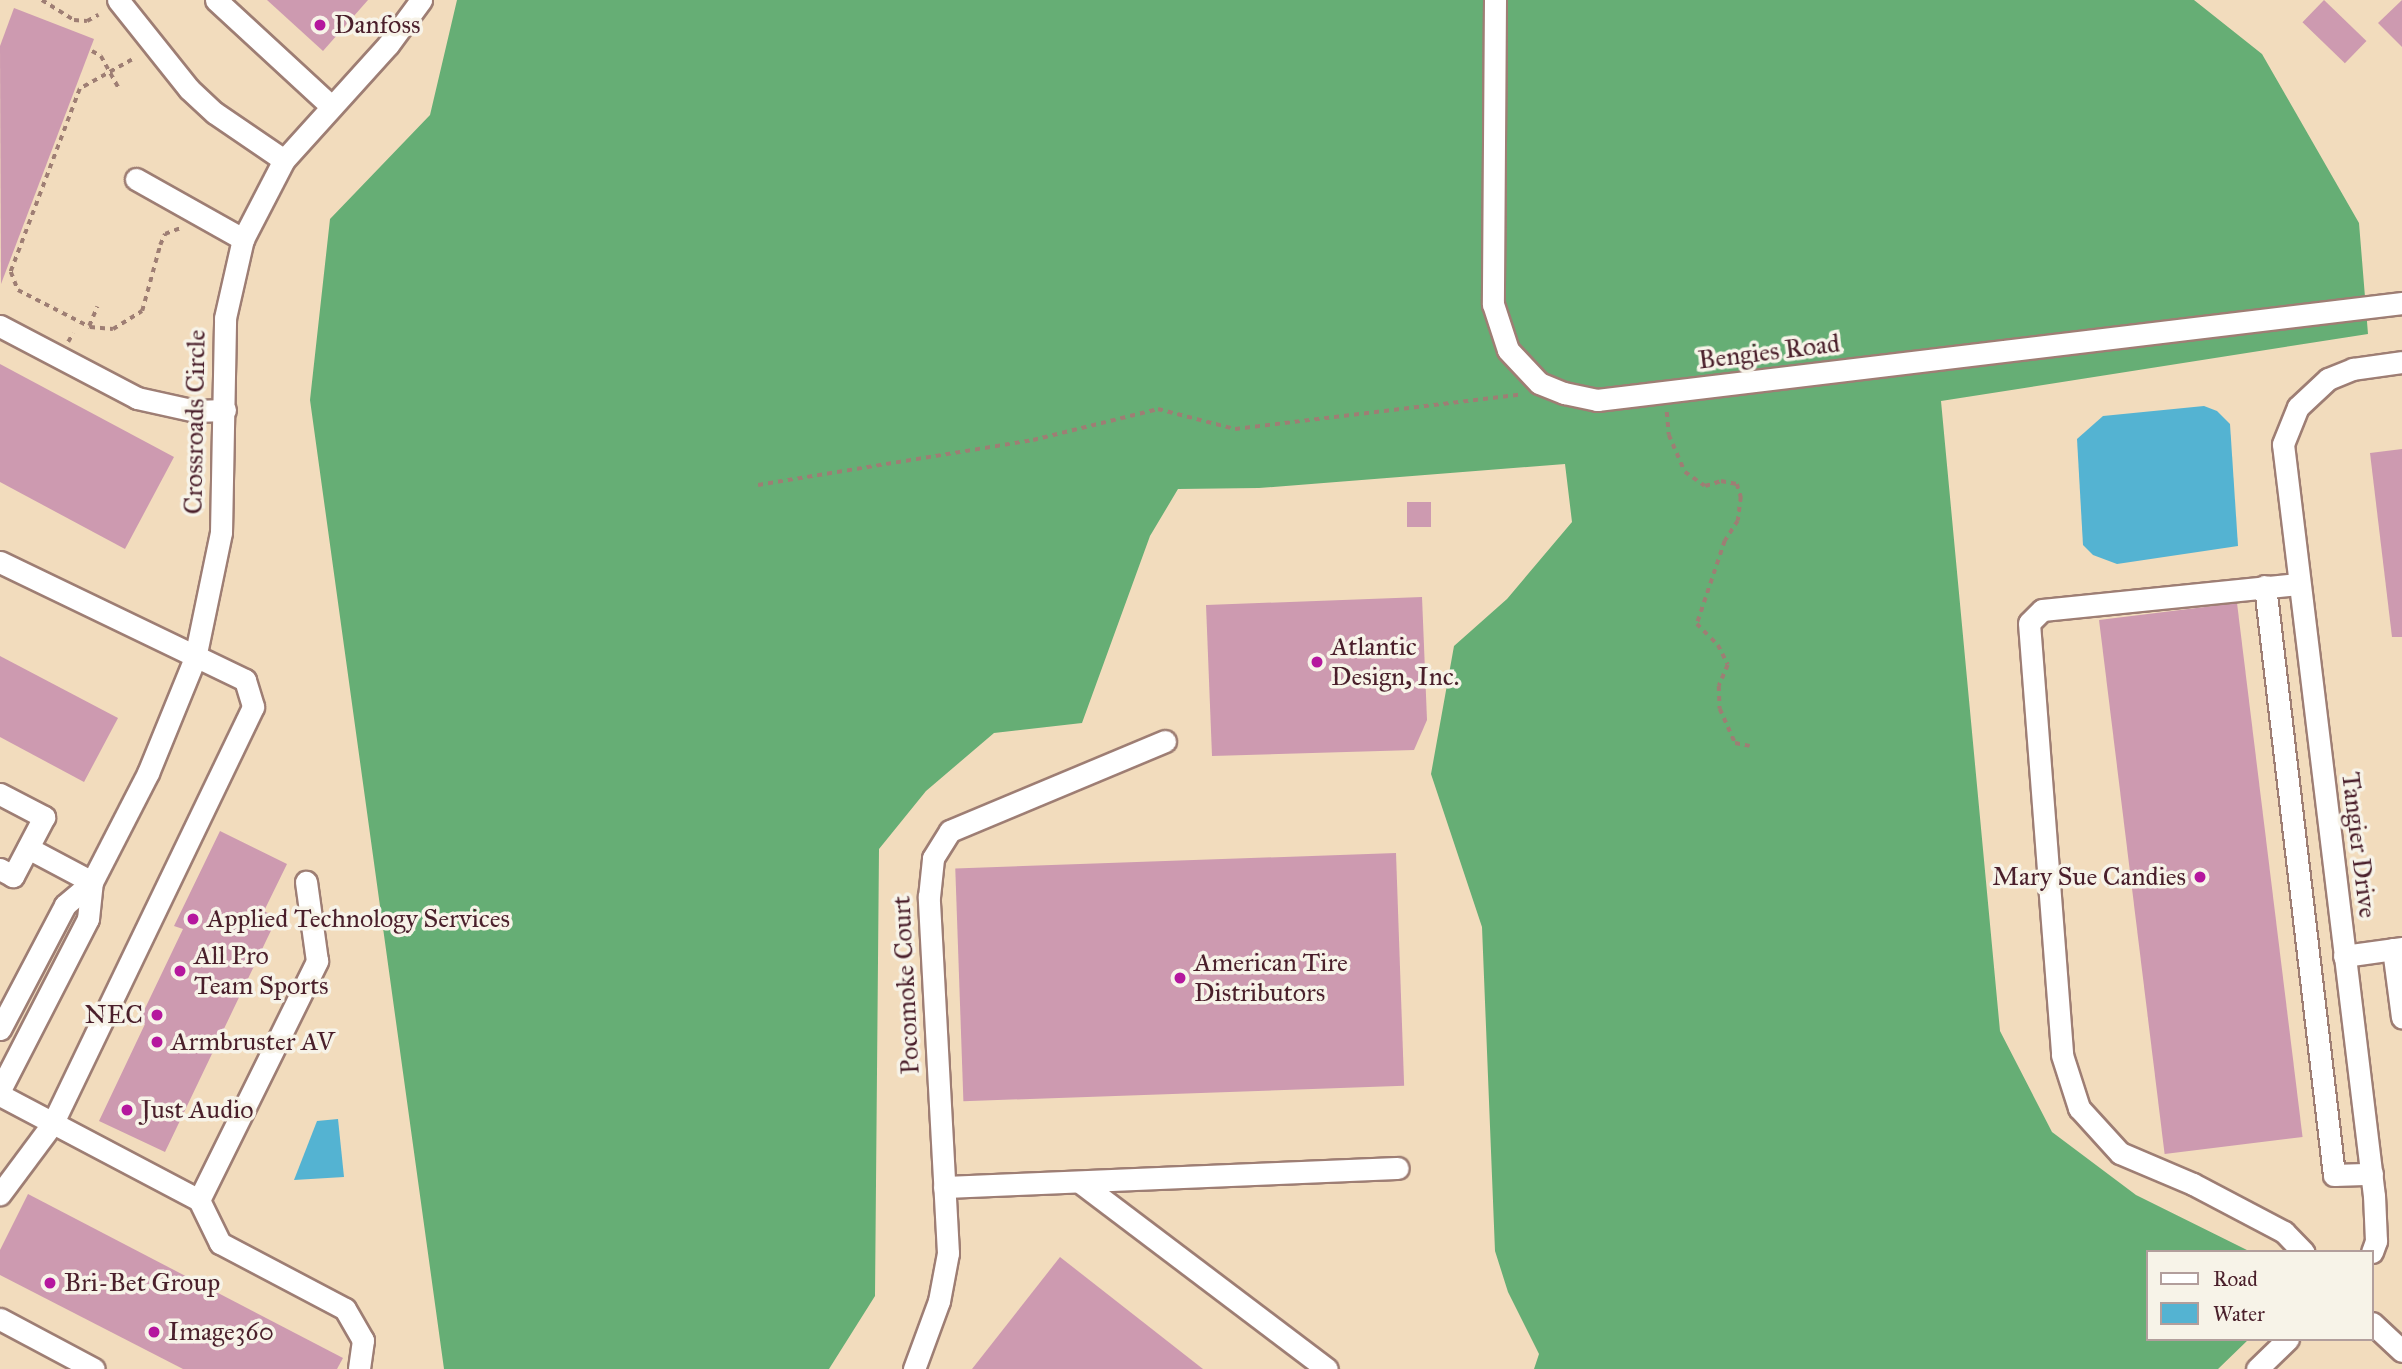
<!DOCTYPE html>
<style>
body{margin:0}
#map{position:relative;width:2402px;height:1369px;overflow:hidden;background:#f2dcbd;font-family:"IM FELL Great Primer",serif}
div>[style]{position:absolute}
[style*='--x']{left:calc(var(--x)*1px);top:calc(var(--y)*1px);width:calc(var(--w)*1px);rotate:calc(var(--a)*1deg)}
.forest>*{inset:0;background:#66ae75}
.water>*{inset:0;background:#54b3d2}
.building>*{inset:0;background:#cd9ab0;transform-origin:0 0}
.path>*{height:3.5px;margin-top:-1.75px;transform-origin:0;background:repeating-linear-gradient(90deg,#9e7e74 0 5px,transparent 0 10px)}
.roads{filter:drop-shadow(2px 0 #9e7e74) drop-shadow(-2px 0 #9e7e74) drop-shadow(0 2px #9e7e74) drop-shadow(0 -2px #9e7e74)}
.minor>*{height:21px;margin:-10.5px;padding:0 10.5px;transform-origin:10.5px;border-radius:10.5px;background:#fff}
.dots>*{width:19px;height:19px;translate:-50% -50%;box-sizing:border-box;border:4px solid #f7f3e8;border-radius:50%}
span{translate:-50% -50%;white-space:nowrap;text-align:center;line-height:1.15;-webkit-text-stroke:7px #f7f3e8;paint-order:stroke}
.poi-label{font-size:26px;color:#4a1f2b}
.left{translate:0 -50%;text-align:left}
.right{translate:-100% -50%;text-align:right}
.street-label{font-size:26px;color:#4a1f2b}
.legend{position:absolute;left:2146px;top:1250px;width:228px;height:91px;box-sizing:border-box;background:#f7f3e8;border:2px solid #b29e9c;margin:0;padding:9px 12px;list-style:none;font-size:21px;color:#4a1f2b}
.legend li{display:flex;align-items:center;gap:14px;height:35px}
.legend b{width:35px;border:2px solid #b29e9c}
</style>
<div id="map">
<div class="forest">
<div style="clip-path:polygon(457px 0,2194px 0,2262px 54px,2359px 223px,2368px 334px,1941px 401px,2000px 1031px,2052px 1132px,2136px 1195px,2251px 1252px,2148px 1252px,2148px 1339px,2249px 1339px,2218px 1369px,1534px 1369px,1539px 1354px,1508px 1292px,1495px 1251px,1482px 927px,1431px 774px,1454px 646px,1507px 599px,1572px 522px,1565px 464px,1259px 488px,1178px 489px,1150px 536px,1082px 723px,994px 733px,926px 791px,879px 849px,875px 1296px,829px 1369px,444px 1369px,310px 400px,330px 219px,430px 115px)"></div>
</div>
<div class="water">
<div style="clip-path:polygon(2204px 406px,2217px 411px,2230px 424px,2238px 546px,2117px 564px,2093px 555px,2083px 545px,2077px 439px,2103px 416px)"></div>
<div style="clip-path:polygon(338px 1119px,344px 1177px,294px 1180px,317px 1121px)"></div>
</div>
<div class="building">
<div style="clip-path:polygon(267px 0,368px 0,323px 51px)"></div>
<div style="left:2324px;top:0;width:59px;height:31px;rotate:44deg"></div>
<div style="clip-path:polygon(2402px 0,2402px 47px,2378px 23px)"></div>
<div style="clip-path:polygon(14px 8px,94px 39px,1px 284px,0 46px)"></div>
<div style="clip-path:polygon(0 364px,174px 457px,125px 549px,0 482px)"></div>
<div style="clip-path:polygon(2402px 449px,2402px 637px,2392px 637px,2370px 453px)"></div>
<div style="left:1407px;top:502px;width:24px;height:25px"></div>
<div style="clip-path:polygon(1422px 597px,1427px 720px,1414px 750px,1212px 756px,1206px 605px)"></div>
<div style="left:2237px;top:603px;width:538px;height:139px;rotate:83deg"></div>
<div style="clip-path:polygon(0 656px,118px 718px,84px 782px,0 737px)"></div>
<div style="clip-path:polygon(220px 831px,287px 864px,264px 911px,277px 918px,165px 1152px,99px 1121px,145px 1024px,139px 1021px,183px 929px,174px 926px)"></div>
<div style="left:1396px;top:853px;width:233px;height:441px;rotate:88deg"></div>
<div style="clip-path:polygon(28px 1194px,343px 1358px,337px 1369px,183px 1369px,0 1275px,0 1250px)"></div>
<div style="clip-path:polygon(1060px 1257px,1203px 1369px,972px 1369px)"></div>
</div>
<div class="path">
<div style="--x:42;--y:0;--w:38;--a:32"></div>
<div style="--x:74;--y:20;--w:13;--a:4"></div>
<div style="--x:87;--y:21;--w:13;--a:-29"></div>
<div style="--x:92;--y:51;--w:10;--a:29"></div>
<div style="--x:101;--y:56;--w:39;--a:61"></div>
<div style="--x:132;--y:60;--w:60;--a:150.9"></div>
<div style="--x:80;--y:89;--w:196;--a:110.7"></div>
<div style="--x:11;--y:272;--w:19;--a:69"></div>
<div style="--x:18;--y:290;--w:81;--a:27.2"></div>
<div style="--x:90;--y:327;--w:23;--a:5"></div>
<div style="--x:113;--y:329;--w:34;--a:-32"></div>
<div style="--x:142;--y:311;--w:68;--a:-74.7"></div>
<div style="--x:160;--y:245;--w:12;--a:-66"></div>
<div style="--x:165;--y:234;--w:17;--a:-21"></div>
<div style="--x:89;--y:326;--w:21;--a:-67"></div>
<div style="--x:68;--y:342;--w:10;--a:-61"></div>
<div style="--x:1667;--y:412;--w:23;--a:85"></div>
<div style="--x:1669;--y:435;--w:40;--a:66.6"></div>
<div style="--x:1685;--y:472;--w:24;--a:35"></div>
<div style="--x:1705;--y:486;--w:17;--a:-17"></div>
<div style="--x:1721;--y:481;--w:16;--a:11"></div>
<div style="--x:1737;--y:484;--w:14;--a:73"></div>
<div style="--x:1741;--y:497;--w:24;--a:97"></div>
<div style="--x:1738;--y:521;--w:24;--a:123"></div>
<div style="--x:1725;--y:541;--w:88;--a:108.6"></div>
<div style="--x:1697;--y:624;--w:30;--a:45"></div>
<div style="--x:1718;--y:645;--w:22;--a:63"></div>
<div style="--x:1728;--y:665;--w:23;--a:113"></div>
<div style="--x:1719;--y:686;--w:23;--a:88"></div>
<div style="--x:1720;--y:709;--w:37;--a:66"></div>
<div style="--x:1735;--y:743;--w:15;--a:11"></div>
<div style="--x:758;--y:485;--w:279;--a:-9.3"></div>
<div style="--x:1033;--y:440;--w:129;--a:-13.9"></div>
<div style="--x:1158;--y:409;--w:80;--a:14.6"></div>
<div style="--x:1235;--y:429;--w:290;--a:-6.9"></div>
</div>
<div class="roads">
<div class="minor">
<div style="--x:118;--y:0;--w:114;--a:51.4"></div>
<div style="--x:189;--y:89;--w:35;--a:43"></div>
<div style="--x:215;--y:113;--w:83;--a:34.3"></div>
<div style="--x:216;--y:0;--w:156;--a:42.7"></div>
<div style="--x:1495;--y:0;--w:304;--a:90.4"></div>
<div style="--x:1493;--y:304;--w:48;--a:71.9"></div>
<div style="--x:1508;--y:350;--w:45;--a:46.8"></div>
<div style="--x:1539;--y:383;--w:27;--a:22"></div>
<div style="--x:1564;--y:393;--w:34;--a:12"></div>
<div style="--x:1597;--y:400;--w:811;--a:-6.87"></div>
<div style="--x:136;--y:179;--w:123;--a:29.3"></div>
<div style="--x:0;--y:326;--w:155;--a:27.7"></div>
<div style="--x:137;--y:398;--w:59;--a:12.6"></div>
<div style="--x:195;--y:411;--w:30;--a:-2"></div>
<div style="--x:0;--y:562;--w:272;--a:25.7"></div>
<div style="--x:245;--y:680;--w:28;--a:73"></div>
<div style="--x:253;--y:707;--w:462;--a:115.7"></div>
<div style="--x:53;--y:1123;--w:89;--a:126.7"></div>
<div style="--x:2298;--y:584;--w:257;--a:174.2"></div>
<div style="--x:2042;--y:610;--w:18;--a:135"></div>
<div style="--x:2029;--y:623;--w:433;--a:85.6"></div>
<div style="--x:2062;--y:1055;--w:56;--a:72.2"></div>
<div style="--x:2079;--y:1108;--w:61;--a:47.7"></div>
<div style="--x:2120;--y:1153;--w:79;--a:23"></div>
<div style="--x:2193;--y:1184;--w:103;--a:27.8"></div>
<div style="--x:2284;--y:1232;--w:28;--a:46"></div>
<div style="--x:2265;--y:586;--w:593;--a:83.32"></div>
<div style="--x:2334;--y:1175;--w:38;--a:-2"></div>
<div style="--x:0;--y:794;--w:50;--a:27.6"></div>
<div style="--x:44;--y:817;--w:67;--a:117.7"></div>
<div style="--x:13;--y:876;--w:15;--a:-152"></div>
<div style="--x:28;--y:848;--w:72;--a:28"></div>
<div style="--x:2393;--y:949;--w:69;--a:82.5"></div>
<div style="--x:2344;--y:956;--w:59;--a:-7.9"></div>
<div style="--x:0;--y:1029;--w:140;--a:-62.3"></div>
<div style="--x:65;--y:905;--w:35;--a:-40"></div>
<div style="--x:0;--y:1090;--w:192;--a:-62.8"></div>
<div style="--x:88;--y:919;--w:37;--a:-84"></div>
<div style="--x:92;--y:882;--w:123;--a:-62.8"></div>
<div style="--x:148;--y:773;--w:124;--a:-67.8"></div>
<div style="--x:195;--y:658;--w:129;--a:-78.3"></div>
<div style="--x:221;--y:532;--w:214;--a:-88.9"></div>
<div style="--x:225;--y:318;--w:81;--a:-77.2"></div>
<div style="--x:243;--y:239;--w:89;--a:-62.6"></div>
<div style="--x:284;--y:160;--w:155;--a:-47.9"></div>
<div style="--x:388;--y:45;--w:56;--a:-53.7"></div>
<div style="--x:0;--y:1095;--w:225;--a:27.8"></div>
<div style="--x:199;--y:1200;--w:48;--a:64"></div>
<div style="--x:220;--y:1243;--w:141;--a:27.8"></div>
<div style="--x:345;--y:1309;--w:36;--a:60"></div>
<div style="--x:363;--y:1340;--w:29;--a:98"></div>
<div style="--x:1081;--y:1183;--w:308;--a:37.1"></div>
<div style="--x:944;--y:1187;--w:454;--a:-2.4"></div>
<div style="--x:199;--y:1200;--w:267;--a:-63.7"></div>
<div style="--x:317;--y:961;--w:80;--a:-97.9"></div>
<div style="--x:2372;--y:1252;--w:12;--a:-70"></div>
<div style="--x:2376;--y:1241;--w:45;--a:-92.5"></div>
<div style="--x:2374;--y:1196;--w:757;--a:-96.9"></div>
<div style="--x:2283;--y:444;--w:40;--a:-68"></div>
<div style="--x:2298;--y:407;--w:41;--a:-43"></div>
<div style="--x:2328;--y:379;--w:27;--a:-22"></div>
<div style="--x:2353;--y:369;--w:49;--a:-8.1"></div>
<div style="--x:0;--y:1319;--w:106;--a:28"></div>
<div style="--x:2372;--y:1323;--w:41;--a:43"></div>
<div style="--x:914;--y:1369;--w:72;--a:-69.8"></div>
<div style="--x:939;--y:1301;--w:49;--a:-79.4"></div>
<div style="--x:948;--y:1253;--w:357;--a:-93.1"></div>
<div style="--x:929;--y:897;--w:39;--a:-84"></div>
<div style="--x:933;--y:858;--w:32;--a:-58"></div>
<div style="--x:950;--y:831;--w:233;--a:-22.7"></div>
<div style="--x:2257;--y:1369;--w:43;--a:-44.1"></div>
</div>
</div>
<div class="dots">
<div style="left:320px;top:25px;background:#b5179e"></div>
<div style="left:1317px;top:662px;background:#b5179e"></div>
<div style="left:2200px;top:877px;background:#b5179e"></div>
<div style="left:193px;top:919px;background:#b5179e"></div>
<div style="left:180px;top:971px;background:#b5179e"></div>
<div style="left:1180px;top:978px;background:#b5179e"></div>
<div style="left:157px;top:1015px;background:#b5179e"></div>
<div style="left:157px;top:1042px;background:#b5179e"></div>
<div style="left:127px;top:1110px;background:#b5179e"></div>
<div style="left:50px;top:1283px;background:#b5179e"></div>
<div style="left:154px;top:1332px;background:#b5179e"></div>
</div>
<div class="poi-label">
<span class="left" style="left:334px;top:25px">Danfoss</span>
<span class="left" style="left:1331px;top:662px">Atlantic<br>Design, Inc.</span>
<span class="right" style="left:2186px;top:877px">Mary Sue Candies</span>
<span class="left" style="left:207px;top:919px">Applied Technology Services</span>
<span class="left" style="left:194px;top:971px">All Pro<br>Team Sports</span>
<span class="left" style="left:1194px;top:978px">American Tire<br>Distributors</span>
<span class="right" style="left:143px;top:1015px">NEC</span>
<span class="left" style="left:171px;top:1042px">Armbruster AV</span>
<span class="left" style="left:141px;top:1110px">Just Audio</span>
<span class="left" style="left:64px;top:1283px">Bri-Bet Group</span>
<span class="left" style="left:168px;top:1332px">Image360</span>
</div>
<div class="street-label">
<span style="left:1769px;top:352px;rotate:-7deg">Bengies Road</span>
<span style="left:195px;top:422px;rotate:-89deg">Crossroads Circle</span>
<span style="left:2359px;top:845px;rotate:83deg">Tangier Drive</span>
<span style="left:906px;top:985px;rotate:-93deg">Pocomoke Court</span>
</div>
<ul class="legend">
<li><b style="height:9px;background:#fff"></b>Road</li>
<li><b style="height:19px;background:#54b3d2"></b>Water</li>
</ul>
</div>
